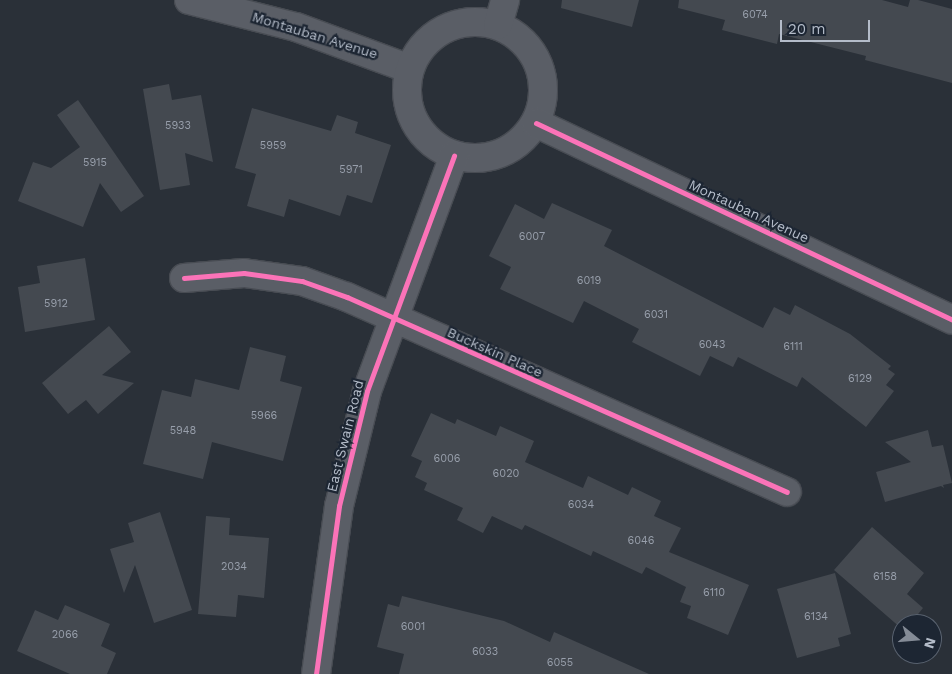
<!DOCTYPE html>
<style>
body{margin:0}
#map{position:relative;width:952px;height:674px;overflow:hidden;background:#2a3038;font-family:"Work Sans",sans-serif}
div>[style]{position:absolute}
[style*='--x']{left:calc(var(--x)*1px);top:calc(var(--y)*1px);width:calc(var(--w)*1px);rotate:calc(var(--a)*1deg)}
.building>*{inset:0;background:#444950}
.roads{filter:drop-shadow(1px 0 #484c53) drop-shadow(-1px 0 #484c53) drop-shadow(0 1px #484c53) drop-shadow(0 -1px #484c53)}
.minor>*{height:28px;margin:-14px;padding:0 14px;transform-origin:14px;border-radius:14px;background:#5a5e66}
.minor>.ring{margin:-14px;padding:0;box-sizing:content-box;background:none;border:28px solid #5a5e66;border-radius:50%}
.cycleway>*{height:5px;margin:-2.5px;padding:0 2.5px;transform-origin:2.5px;border-radius:2.5px;background:#fb73b8}
span{translate:-50% -50%;white-space:nowrap;text-align:center;line-height:1.15;-webkit-text-stroke:4.5px #1d2633;paint-order:stroke}
.number-label{font-size:11px;color:#989fab}
.number-label span{-webkit-text-stroke-width:0}
.street-label{font-size:14px;color:#b4bcc9}
.north{position:absolute;left:892px;top:614px;width:50px;height:50px;box-sizing:border-box;background:#1d2633;border:1px solid #59626f;border-radius:50%;rotate:107deg;font-size:14px;font-weight:700;line-height:20px;text-align:center;color:#b4bcc9}
.north::after{content:'';display:block;margin:auto;width:18px;height:22px;background:#848b96;clip-path:polygon(50% 0,100% 100%,50% 72%,0 100%)}
.scale{position:absolute;left:780px;top:20px;width:90px;height:22px;box-sizing:border-box;border:2px solid #b4bcc9;border-top:0;padding-left:6px;font-size:15px;line-height:18px;white-space:nowrap;color:#b4bcc9;-webkit-text-stroke:4px #1d2633;paint-order:stroke}
</style>
<div id="map">
<div class="building">
<div style="clip-path:polygon(562px 0,639px 0,632px 27px,561px 8px)"></div>
<div style="clip-path:polygon(679px 0,882px 0,908px 7px,910px 0,918px 0,952px 9px,952px 83px,865px 60px,866px 56px,779px 34px,777px 44px,722px 30px,725px 20px,678px 8px)"></div>
<div style="clip-path:polygon(169px 84px,172px 100px,201px 95px,213px 162px,185px 153px,190px 185px,160px 190px,143px 89px)"></div>
<div style="clip-path:polygon(78px 100px,144px 196px,121px 212px,100px 183px,83px 227px,18px 201px,33px 162px,51px 168px,80px 147px,57px 115px)"></div>
<div style="clip-path:polygon(252px 108px,331px 131px,337px 115px,358px 122px,355px 133px,391px 145px,372px 203px,347px 195px,340px 216px,289px 199px,284px 217px,247px 206px,256px 174px,235px 168px)"></div>
<div style="clip-path:polygon(552px 203px,612px 230px,604px 246px,763px 328px,774px 307px,790px 315px,795px 305px,850px 334px,891px 366px,888px 369px,895px 374px,886px 385px,894px 391px,866px 427px,802px 377px,797px 387px,738px 357px,733px 367px,710px 356px,700px 376px,632px 342px,639px 329px,584px 301px,573px 323px,500px 289px,511px 267px,489px 256px,515px 204px,544px 219px)"></div>
<div style="clip-path:polygon(85px 258px,95px 320px,25px 332px,18px 287px,40px 283px,37px 266px)"></div>
<div style="clip-path:polygon(109px 326px,131px 352px,102px 375px,134px 383px,98px 414px,86px 400px,68px 414px,42px 383px)"></div>
<div style="clip-path:polygon(250px 347px,286px 356px,280px 381px,302px 387px,283px 461px,212px 442px,203px 479px,143px 464px,162px 390px,191px 397px,195px 379px,239px 390px)"></div>
<div style="clip-path:polygon(431px 413px,455px 424px,457px 419px,496px 436px,500px 426px,534px 441px,525px 462px,583px 488px,588px 476px,628px 495px,632px 487px,661px 501px,654px 516px,681px 528px,669px 552px,749px 585px,728px 635px,687px 618px,691px 606px,680px 602px,686px 587px,646px 567px,642px 574px,593px 551px,591px 556px,525px 525px,522px 530px,492px 516px,483px 533px,457px 520px,463px 508px,424px 490px,427px 483px,415px 477px,422px 461px,411px 456px)"></div>
<div style="clip-path:polygon(928px 430px,932px 447px,943px 445px,952px 483px,943px 485px,944px 488px,941px 486px,885px 502px,876px 472px,911px 462px,885px 442px)"></div>
<div style="clip-path:polygon(160px 512px,192px 610px,154px 623px,135px 565px,124px 593px,110px 549px,134px 542px,128px 523px)"></div>
<div style="clip-path:polygon(206px 516px,230px 518px,229px 535px,269px 538px,264px 598px,238px 595px,236px 617px,198px 614px)"></div>
<div style="clip-path:polygon(872px 527px,924px 573px,907px 594px,923px 608px,910px 624px,902px 624px,902px 629px,834px 570px)"></div>
<div style="clip-path:polygon(835px 573px,851px 634px,838px 638px,840px 646px,797px 658px,777px 589px)"></div>
<div style="clip-path:polygon(402px 596px,504px 621px,550px 642px,554px 632px,649px 674px,399px 674px,404px 654px,377px 647px,388px 604px,399px 607px)"></div>
<div style="clip-path:polygon(65px 605px,110px 624px,101px 646px,116px 653px,107px 674px,70px 674px,17px 651px,35px 610px,58px 620px)"></div>
</div>
<div class="roads">
<div class="minor">
<div style="--x:189;--y:0;--w:110;--a:14.2"></div>
<div style="--x:296;--y:27;--w:121;--a:20.2"></div>
<div class="ring" style="left:407px;top:22px;width:108px;height:108px"></div>
<div style="--x:498;--y:25;--w:26;--a:-74"></div>
<div style="--x:536;--y:123;--w:460;--a:25.3"></div>
<div style="--x:184;--y:278;--w:60;--a:-4.8"></div>
<div style="--x:244;--y:273;--w:59;--a:7.9"></div>
<div style="--x:302;--y:281;--w:48;--a:19.6"></div>
<div style="--x:347;--y:297;--w:481;--a:23.9"></div>
<div style="--x:316;--y:674;--w:170;--a:-82.2"></div>
<div style="--x:339;--y:506;--w:118;--a:-76.3"></div>
<div style="--x:367;--y:391;--w:251;--a:-69.7"></div>
</div>
</div>
<div class="cycleway">
<div style="--x:536;--y:123;--w:460;--a:25.3"></div>
<div style="--x:184;--y:278;--w:60;--a:-4.8"></div>
<div style="--x:244;--y:273;--w:59;--a:7.9"></div>
<div style="--x:302;--y:281;--w:48;--a:19.6"></div>
<div style="--x:347;--y:297;--w:481;--a:23.9"></div>
<div style="--x:316;--y:674;--w:170;--a:-82.2"></div>
<div style="--x:339;--y:506;--w:118;--a:-76.3"></div>
<div style="--x:367;--y:391;--w:251;--a:-69.7"></div>
</div>
<div class="number-label">
<span style="left:755px;top:15px">6074</span>
<span style="left:178px;top:126px">5933</span>
<span style="left:273px;top:146px">5959</span>
<span style="left:95px;top:163px">5915</span>
<span style="left:351px;top:170px">5971</span>
<span style="left:532px;top:237px">6007</span>
<span style="left:589px;top:281px">6019</span>
<span style="left:56px;top:304px">5912</span>
<span style="left:656px;top:315px">6031</span>
<span style="left:712px;top:345px">6043</span>
<span style="left:793px;top:347px">6111</span>
<span style="left:860px;top:379px">6129</span>
<span style="left:264px;top:416px">5966</span>
<span style="left:183px;top:431px">5948</span>
<span style="left:447px;top:459px">6006</span>
<span style="left:506px;top:474px">6020</span>
<span style="left:581px;top:505px">6034</span>
<span style="left:641px;top:541px">6046</span>
<span style="left:234px;top:567px">2034</span>
<span style="left:885px;top:577px">6158</span>
<span style="left:714px;top:593px">6110</span>
<span style="left:816px;top:617px">6134</span>
<span style="left:413px;top:627px">6001</span>
<span style="left:65px;top:635px">2066</span>
<span style="left:485px;top:652px">6033</span>
<span style="left:560px;top:663px">6055</span>
</div>
<div class="street-label">
<span style="left:315px;top:35px;rotate:17deg">Montauban Avenue</span>
<span style="left:749px;top:211px;rotate:25deg">Montauban Avenue</span>
<span style="left:495px;top:352px;rotate:24deg">Buckskin Place</span>
<span style="left:345px;top:436px;rotate:-76deg">East Swain Road</span>
</div>
<div class="north">N</div>
<div class="scale">20 m</div>
</div>
